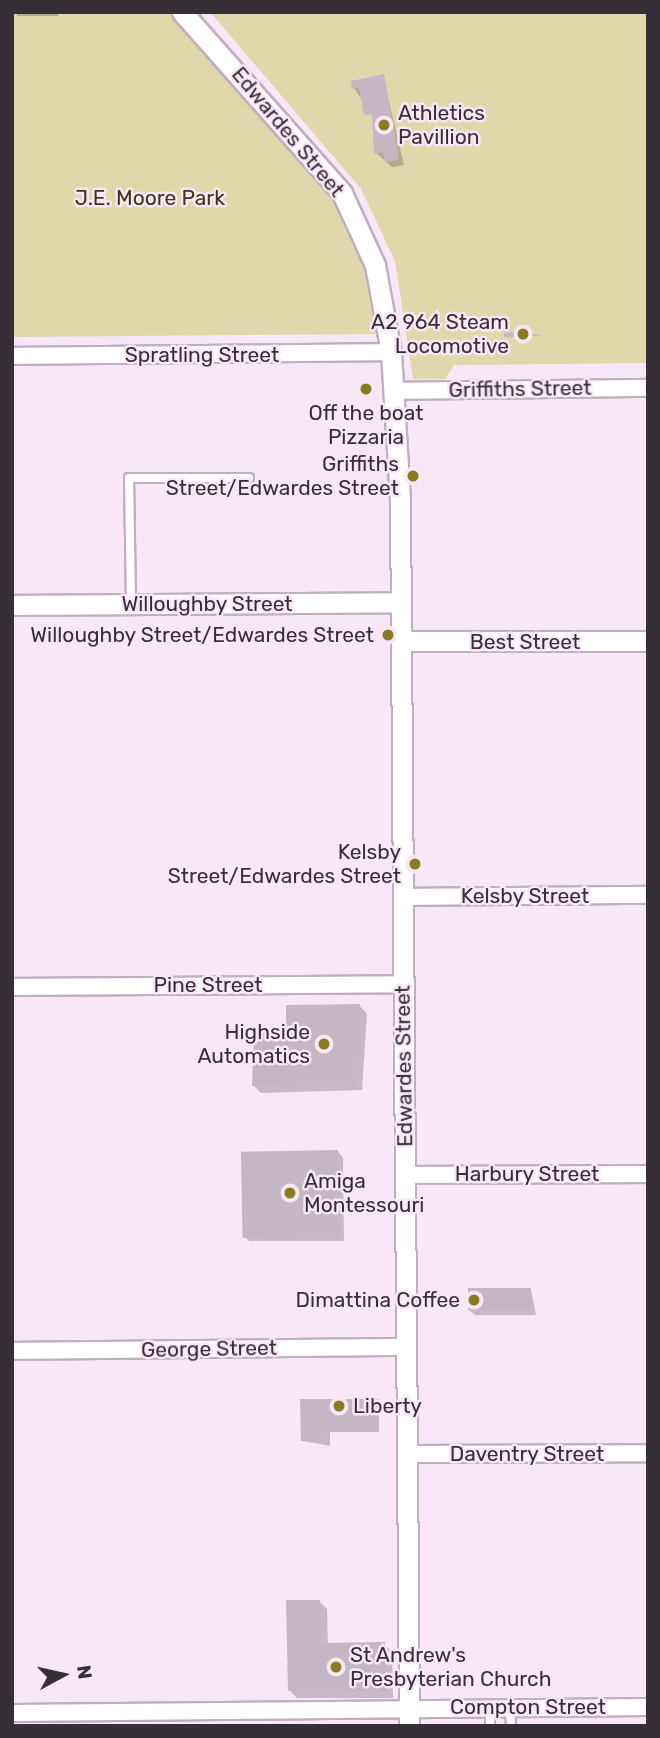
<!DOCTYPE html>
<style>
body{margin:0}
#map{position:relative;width:660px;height:1738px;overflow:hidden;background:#f8e8f7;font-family:Rubik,sans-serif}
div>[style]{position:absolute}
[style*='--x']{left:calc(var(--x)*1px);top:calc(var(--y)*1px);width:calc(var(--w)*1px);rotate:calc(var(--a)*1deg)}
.green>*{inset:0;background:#e0d8ab}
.shadow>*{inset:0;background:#0003;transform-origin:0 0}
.building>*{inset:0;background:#c5b6c4;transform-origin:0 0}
.roads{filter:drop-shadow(2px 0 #bfb0bf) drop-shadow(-2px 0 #bfb0bf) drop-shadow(0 2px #bfb0bf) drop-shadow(0 -2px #bfb0bf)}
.service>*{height:8px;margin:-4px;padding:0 4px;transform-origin:4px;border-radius:4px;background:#fff}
.minor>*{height:16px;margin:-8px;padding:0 8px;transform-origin:8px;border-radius:8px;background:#fff}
.tertiary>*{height:19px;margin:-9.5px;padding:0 9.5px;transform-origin:9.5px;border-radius:9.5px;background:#fff}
.dots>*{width:19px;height:19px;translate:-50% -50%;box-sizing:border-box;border:4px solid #f8e8f7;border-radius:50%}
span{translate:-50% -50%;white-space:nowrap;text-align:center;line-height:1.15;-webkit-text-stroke:5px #f8e8f7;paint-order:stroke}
.poi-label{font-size:21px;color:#363036}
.left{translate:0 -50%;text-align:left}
.right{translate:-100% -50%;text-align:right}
.street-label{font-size:21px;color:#363036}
.park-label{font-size:21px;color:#3c3617}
.frame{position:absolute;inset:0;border:14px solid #363036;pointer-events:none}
.north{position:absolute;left:28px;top:1640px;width:70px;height:70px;-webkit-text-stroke:5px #f8e8f7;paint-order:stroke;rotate:82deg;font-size:19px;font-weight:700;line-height:28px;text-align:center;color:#363036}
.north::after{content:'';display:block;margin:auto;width:24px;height:32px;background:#363036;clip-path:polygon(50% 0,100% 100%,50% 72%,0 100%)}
</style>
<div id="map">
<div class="green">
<div style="clip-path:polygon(12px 12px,168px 12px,337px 204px,367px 261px,377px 334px,12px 337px)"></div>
<div style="clip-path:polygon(210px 12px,648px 12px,648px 363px,454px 365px,445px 379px,413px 379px,395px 261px,361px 189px)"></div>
</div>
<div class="shadow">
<div style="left:17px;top:12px;width:41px;height:4px"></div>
<div style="clip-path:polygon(383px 76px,404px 165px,392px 167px,376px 153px,375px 119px,354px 88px)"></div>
<div style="clip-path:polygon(360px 1006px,367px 1014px,362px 1090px,261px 1093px,254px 1086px,281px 1034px,285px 1038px,287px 1007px)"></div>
<div style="clip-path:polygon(338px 1152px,343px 1158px,344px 1241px,249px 1241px,244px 1236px)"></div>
<div style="clip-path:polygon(531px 1290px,536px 1315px,475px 1315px,469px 1310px)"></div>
<div style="clip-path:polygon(379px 1402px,379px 1432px,330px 1432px,330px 1446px,303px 1441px)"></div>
<div style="clip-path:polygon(320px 1602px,327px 1609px,328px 1645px,384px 1644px,392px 1652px,393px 1698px,297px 1698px,289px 1690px)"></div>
</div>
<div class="building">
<div style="clip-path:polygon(384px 74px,399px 160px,385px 162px,383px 152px,374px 154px,372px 114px,364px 115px,359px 88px,352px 89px,351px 81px)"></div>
<div style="clip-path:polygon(523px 332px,542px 336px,504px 337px,504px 333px)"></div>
<div style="clip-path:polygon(360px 1004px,355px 1083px,252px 1086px,254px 1033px,282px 1033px,286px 1057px,286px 1005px)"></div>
<div style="left:338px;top:1150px;width:86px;height:97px;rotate:89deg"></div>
<div style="left:468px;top:1288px;width:63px;height:22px"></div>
<div style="clip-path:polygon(300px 1399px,379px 1399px,378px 1432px,324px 1431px,325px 1441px,301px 1441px)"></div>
<div style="clip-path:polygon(286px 1600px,320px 1600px,321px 1643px,385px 1642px,386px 1691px,288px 1691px)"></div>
</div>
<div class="roads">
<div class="service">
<div style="--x:131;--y:604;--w:126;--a:-90.9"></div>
<div style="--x:129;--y:478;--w:120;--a:0"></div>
<div style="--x:490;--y:1707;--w:19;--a:90"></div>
<div style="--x:510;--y:1707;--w:19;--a:87"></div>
</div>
<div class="minor">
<div style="--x:12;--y:356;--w:379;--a:-0.6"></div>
<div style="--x:393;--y:391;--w:255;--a:-0.7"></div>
<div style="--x:403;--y:897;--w:245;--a:-0.5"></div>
<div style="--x:12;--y:987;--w:391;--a:-0.4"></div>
<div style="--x:405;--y:1175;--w:243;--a:-0.2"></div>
<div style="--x:12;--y:1351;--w:394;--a:-0.6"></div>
<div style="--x:407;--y:1454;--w:241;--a:-0.2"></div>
<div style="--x:12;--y:1713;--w:636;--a:-0.54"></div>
</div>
<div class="tertiary">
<div style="--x:182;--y:12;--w:242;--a:48.5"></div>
<div style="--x:342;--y:193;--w:79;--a:65.4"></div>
<div style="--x:375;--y:265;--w:88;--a:79.6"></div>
<div style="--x:391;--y:352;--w:146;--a:86.5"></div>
<div style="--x:400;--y:498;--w:1228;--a:89.58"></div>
<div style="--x:12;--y:605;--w:389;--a:-0.4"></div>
<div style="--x:401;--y:641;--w:247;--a:0"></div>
</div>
</div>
<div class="dots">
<div style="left:384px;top:125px;background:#8b7b20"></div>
<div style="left:523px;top:334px;background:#8b7b20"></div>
<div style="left:366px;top:389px;background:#8b7b20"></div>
<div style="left:413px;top:476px;background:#8b7b20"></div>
<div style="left:388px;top:635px;background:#8b7b20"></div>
<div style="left:415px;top:864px;background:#8b7b20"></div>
<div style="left:324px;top:1044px;background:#8b7b20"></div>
<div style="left:290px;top:1193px;background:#8b7b20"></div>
<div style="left:474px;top:1300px;background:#8b7b20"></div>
<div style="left:339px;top:1406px;background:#8b7b20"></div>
<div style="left:336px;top:1667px;background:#8b7b20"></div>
</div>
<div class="poi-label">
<span class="left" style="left:398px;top:125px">Athletics<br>Pavillion</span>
<span class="right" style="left:509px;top:334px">A2 964 Steam<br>Locomotive</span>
<span style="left:366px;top:425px">Off the boat<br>Pizzaria</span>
<span class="right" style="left:399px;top:476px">Griffiths<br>Street/Edwardes Street</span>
<span class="right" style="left:374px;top:635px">Willoughby Street/Edwardes Street</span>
<span class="right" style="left:401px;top:864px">Kelsby<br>Street/Edwardes Street</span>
<span class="right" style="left:310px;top:1044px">Highside<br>Automatics</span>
<span class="left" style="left:304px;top:1193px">Amiga<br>Montessouri</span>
<span class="right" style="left:460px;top:1300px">Dimattina Coffee</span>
<span class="left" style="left:353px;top:1406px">Liberty</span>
<span class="left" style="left:350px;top:1667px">St Andrew's<br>Presbyterian Church</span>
</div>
<div class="street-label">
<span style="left:288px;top:132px;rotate:50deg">Edwardes Street</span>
<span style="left:202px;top:355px">Spratling Street</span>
<span style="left:520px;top:389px;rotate:-1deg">Griffiths Street</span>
<span style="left:207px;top:604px">Willoughby Street</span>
<span style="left:525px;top:642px">Best Street</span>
<span style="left:525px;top:896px">Kelsby Street</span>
<span style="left:208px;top:985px">Pine Street</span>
<span style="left:404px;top:1066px;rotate:-91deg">Edwardes Street</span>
<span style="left:527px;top:1174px">Harbury Street</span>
<span style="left:209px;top:1349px;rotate:-1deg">George Street</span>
<span style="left:527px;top:1454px">Daventry Street</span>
<span style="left:528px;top:1707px">Compton Street</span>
</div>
<div class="park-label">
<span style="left:150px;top:198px">J.E. Moore Park</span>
</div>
<div class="frame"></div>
<div class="north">N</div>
</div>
